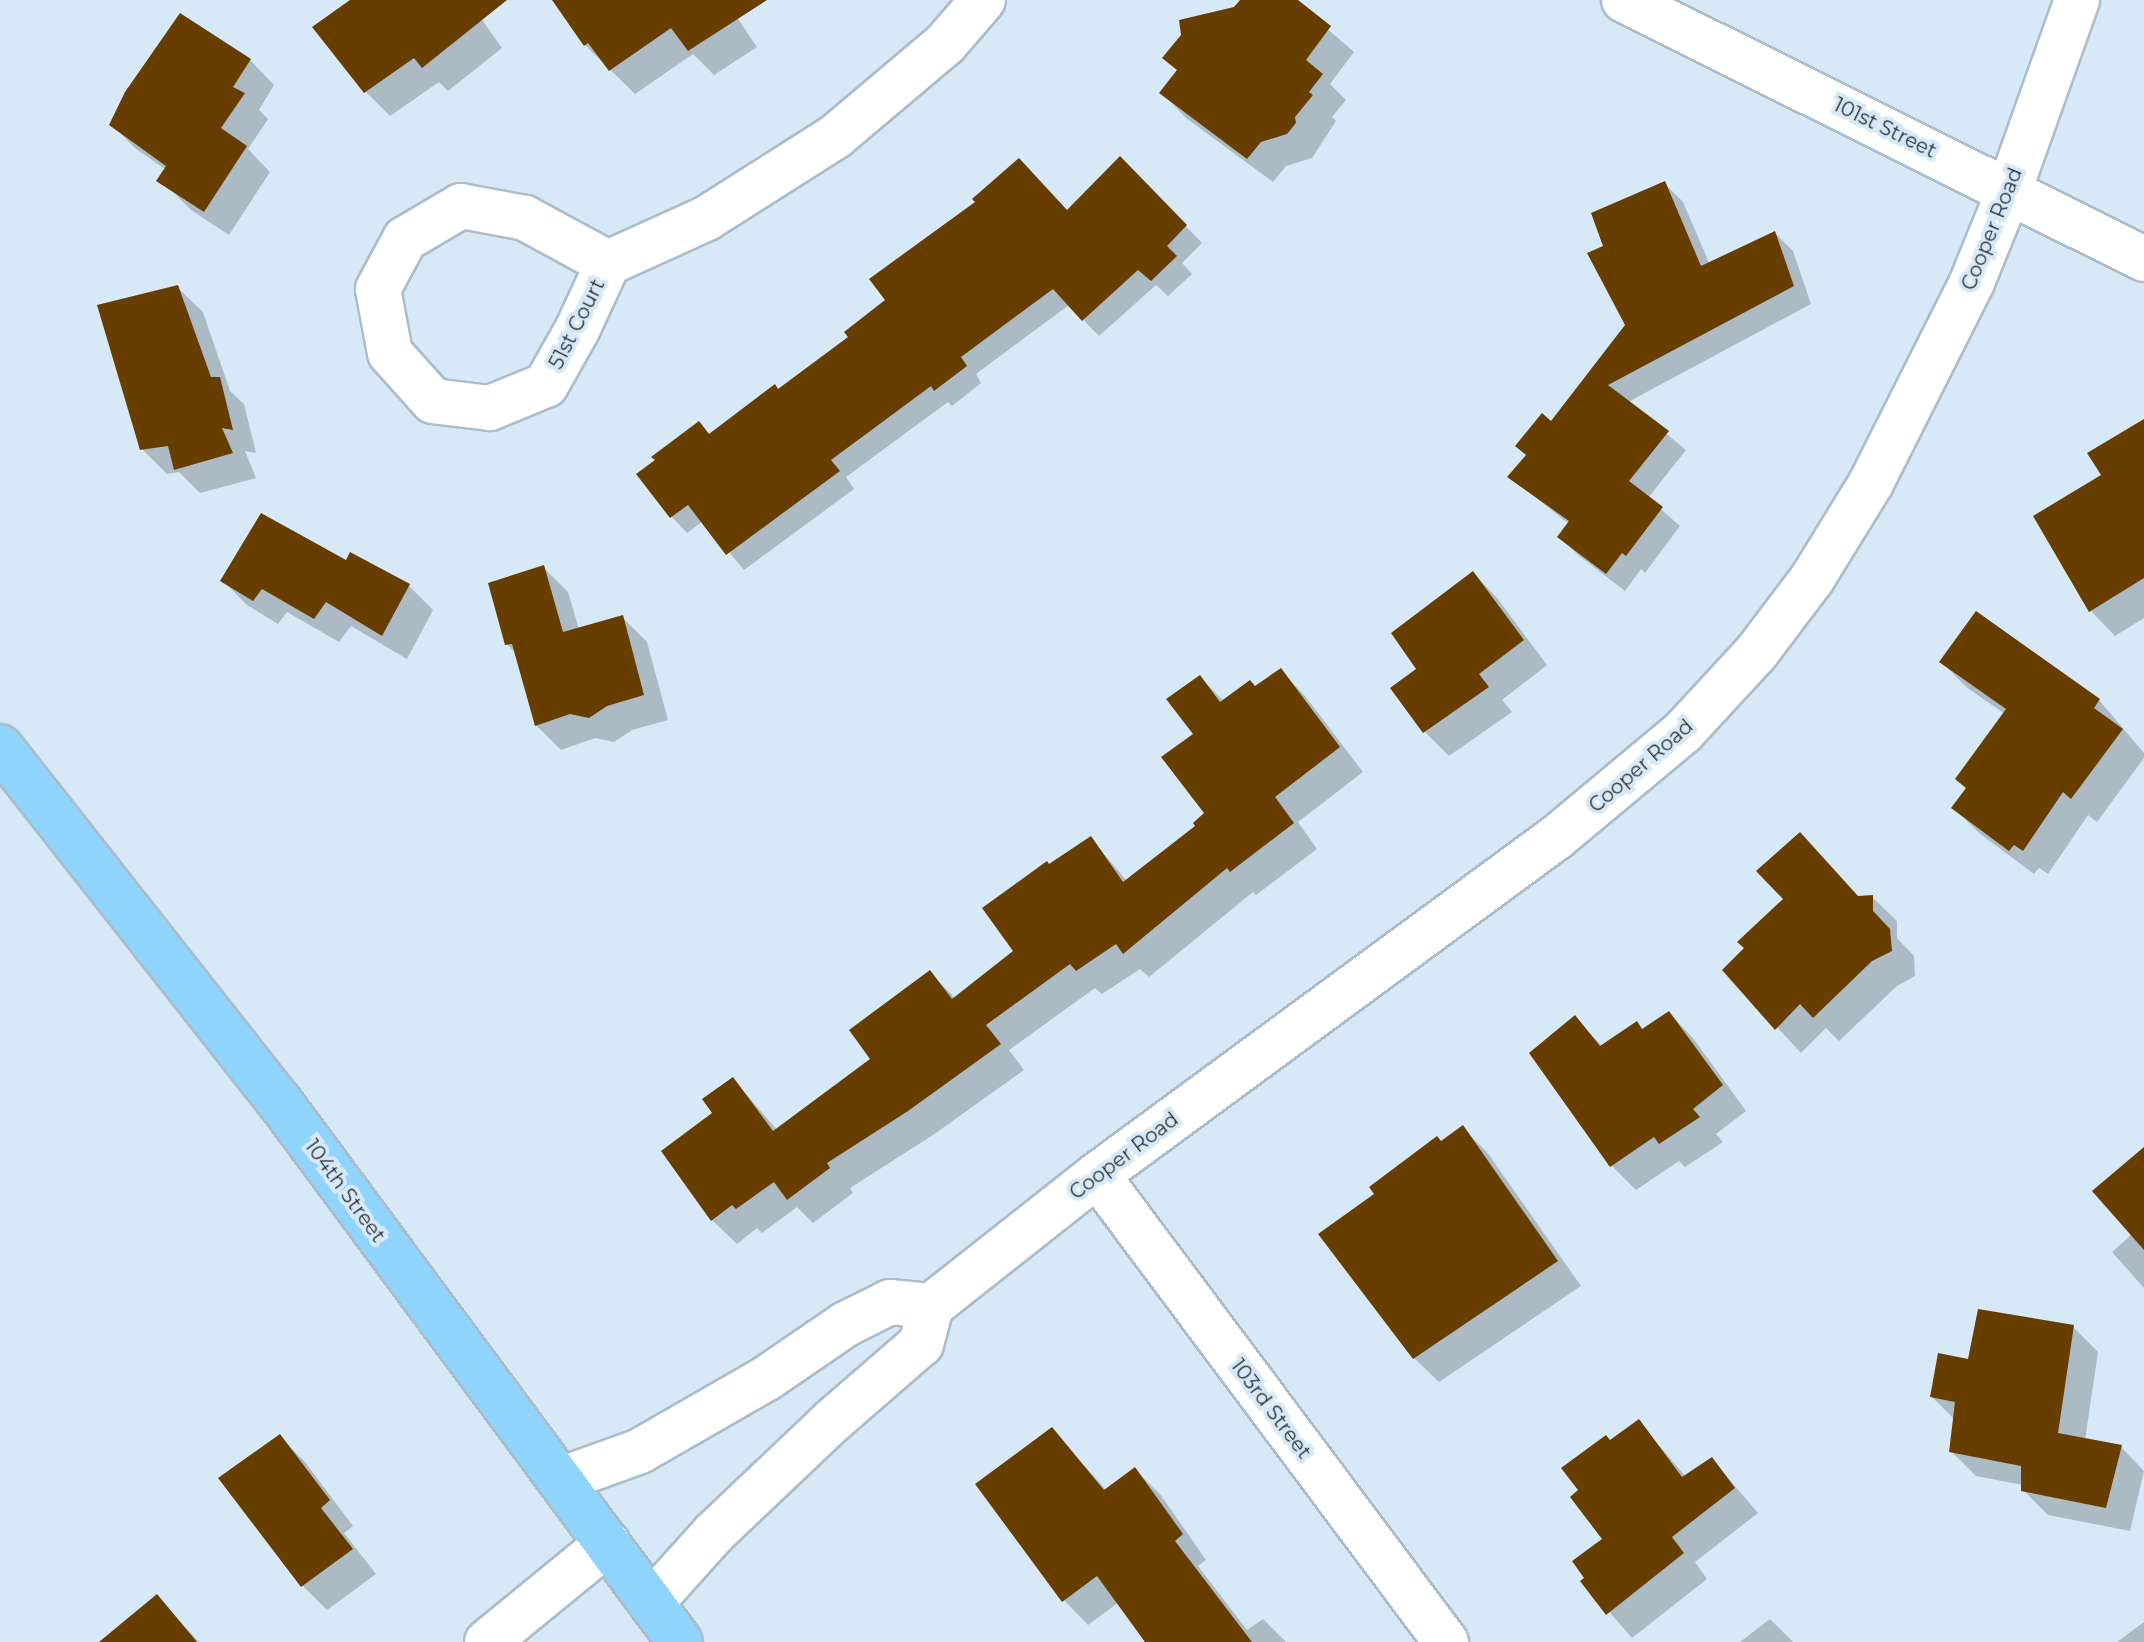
<!DOCTYPE html>
<style>
body{margin:0}
#map{position:relative;width:2144px;height:1642px;overflow:hidden;background:#d7e9f6;font-family:Montserrat,sans-serif}
div>[style]{position:absolute}
[style*='--x']{left:calc(var(--x)*1px);top:calc(var(--y)*1px);width:calc(var(--w)*1px);rotate:calc(var(--a)*1deg)}
.shadow>*{inset:0;background:#0003}
.building>*{inset:0;background:#673e00}
.roads{filter:drop-shadow(2px 0 #abbdc9) drop-shadow(-2px 0 #abbdc9) drop-shadow(0 2px #abbdc9) drop-shadow(0 -2px #abbdc9)}
.minor>*{height:44px;margin:-22px;padding:0 22px;transform-origin:22px;border-radius:22px;background:#fff}
.major>*{height:44px;margin:-22px;padding:0 22px;transform-origin:22px;border-radius:22px;background:#8fd4fd}
span{translate:-50% -50%;white-space:nowrap;text-align:center;line-height:1.15;-webkit-text-stroke:8px #d7e9f6;paint-order:stroke}
.street-label{font-size:20px;color:#293035}
</style>
<div id="map">
<div class="shadow">
<div style="clip-path:polygon(353px 0,468px 0,502px 48px,448px 91px,439px 82px,390px 116px,366px 92px,315px 27px)"></div>
<div style="clip-path:polygon(554px 0,725px 0,757px 47px,714px 75px,693px 54px,635px 94px,585px 45px)"></div>
<div style="clip-path:polygon(1247px 0,1294px 0,1354px 52px,1330px 84px,1346px 100px,1332px 117px,1336px 121px,1312px 158px,1286px 166px,1273px 182px,1186px 118px,1162px 93px)"></div>
<div style="clip-path:polygon(250px 60px,274px 85px,259px 110px,268px 119px,248px 149px,270px 172px,229px 235px,191px 210px,166px 185px,168px 171px,136px 149px,111px 124px)"></div>
<div style="clip-path:polygon(1120px 159px,1202px 243px,1182px 263px,1192px 274px,1168px 296px,1156px 285px,1099px 336px,1069px 305px,976px 374px,981px 383px,952px 406px,948px 402px,846px 477px,854px 489px,744px 570px,703px 521px,687px 533px,671px 516px,710px 435px,1068px 212px)"></div>
<div style="clip-path:polygon(1665px 184px,1683px 202px,1710px 265px,1775px 233px,1793px 251px,1811px 304px,1628px 402px,1686px 450px,1648px 498px,1680px 526px,1645px 573px,1641px 569px,1625px 591px,1578px 555px,1559px 537px,1569px 524px,1510px 477px,1628px 325px,1606px 247px)"></div>
<div style="clip-path:polygon(178px 288px,203px 312px,230px 391px,244px 404px,256px 453px,245px 451px,256px 478px,200px 493px,179px 472px,167px 474px,142px 449px)"></div>
<div style="clip-path:polygon(2144px 425px,2144px 618px,2115px 636px,2091px 611px,2035px 517px,2104px 476px)"></div>
<div style="clip-path:polygon(347px 563px,409px 586px,433px 610px,407px 659px,351px 626px,339px 642px,287px 612px,278px 624px,247px 605px,223px 581px)"></div>
<div style="clip-path:polygon(544px 568px,568px 592px,579px 629px,622px 617px,647px 642px,668px 720px,632px 730px,614px 742px,595px 738px,561px 750px,536px 725px,516px 654px,507px 644px)"></div>
<div style="clip-path:polygon(1473px 573px,1497px 598px,1547px 665px,1502px 700px,1512px 712px,1449px 756px,1425px 732px,1393px 688px,1419px 670px)"></div>
<div style="clip-path:polygon(1976px 613px,2099px 700px,2144px 753px,2144px 758px,2097px 822px,2088px 815px,2048px 874px,2039px 868px,2034px 874px,1979px 833px,1954px 808px,1968px 789px,2005px 714px,1966px 687px,1942px 662px)"></div>
<div style="clip-path:polygon(1281px 671px,1305px 696px,1363px 772px,1298px 822px,1317px 849px,1256px 895px,1253px 892px,1149px 977px,1140px 969px,1102px 994px,1095px 988px,1009px 1050px,1024px 1070px,933px 1135px,850px 1188px,853px 1193px,813px 1223px,797px 1207px,762px 1233px,757px 1228px,737px 1244px,712px 1220px,715px 1113px,733px 1079px,777px 1130px,873px 1059px,930px 973px,956px 999px,1016px 952px,1049px 867px,1091px 839px,1127px 881px,1197px 826px,1207px 813px,1196px 735px,1200px 678px,1224px 701px,1255px 688px)"></div>
<div style="clip-path:polygon(1872px 897px,1897px 921px,1897px 938px,1914px 956px,1915px 976px,1897px 986px,1839px 1041px,1826px 1028px,1801px 1053px,1724px 970px,1859px 898px)"></div>
<div style="clip-path:polygon(1669px 1013px,1693px 1038px,1746px 1111px,1716px 1134px,1723px 1142px,1685px 1167px,1679px 1161px,1636px 1190px,1612px 1166px,1575px 1018px,1603px 1047px,1643px 1030px)"></div>
<div style="clip-path:polygon(1462px 1128px,1487px 1152px,1581px 1286px,1439px 1382px,1414px 1358px,1442px 1143px)"></div>
<div style="clip-path:polygon(2144px 1150px,2144px 1288px,2112px 1252px,2132px 1234px)"></div>
<div style="clip-path:polygon(2073px 1327px,2098px 1352px,2085px 1440px,2121px 1447px,2144px 1471px,2130px 1531px,2048px 1515px,2023px 1490px,2023px 1485px,1976px 1476px,1952px 1452px,1955px 1420px,1932px 1397px,1970px 1361px)"></div>
<div style="clip-path:polygon(1639px 1422px,1686px 1477px,1712px 1459px,1758px 1513px,1695px 1562px,1707px 1579px,1632px 1638px,1583px 1582px,1605px 1540px,1581px 1490px,1611px 1442px)"></div>
<div style="clip-path:polygon(1052px 1430px,1107px 1491px,1135px 1470px,1160px 1494px,1206px 1560px,1198px 1566px,1247px 1630px,1263px 1619px,1286px 1642px,1147px 1642px,1119px 1602px,1088px 1625px,1064px 1600px)"></div>
<div style="clip-path:polygon(280px 1437px,305px 1462px,353px 1526px,344px 1533px,376px 1574px,327px 1610px,303px 1586px)"></div>
<div style="clip-path:polygon(157px 1597px,199px 1642px,109px 1642px)"></div>
<div style="clip-path:polygon(1770px 1619px,1793px 1642px,1740px 1642px)"></div>
<div style="clip-path:polygon(2144px 1622px,2144px 1642px,2117px 1642px)"></div>
</div>
<div class="building">
<div style="clip-path:polygon(350px 0,507px 0,422px 68px,414px 58px,364px 93px,312px 27px)"></div>
<div style="clip-path:polygon(552px 0,767px 0,688px 51px,671px 28px,609px 71px,588px 43px,584px 46px)"></div>
<div style="clip-path:polygon(1240px 0,1298px 0,1331px 26px,1306px 60px,1323px 74px,1309px 92px,1313px 95px,1295px 117px,1296px 123px,1287px 134px,1261px 142px,1247px 159px,1159px 93px,1177px 70px,1162px 58px,1181px 35px,1179px 20px,1234px 7px)"></div>
<div style="clip-path:polygon(180px 13px,251px 59px,233px 87px,245px 93px,221px 128px,247px 146px,204px 212px,156px 181px,166px 166px,109px 125px,125px 92px)"></div>
<div style="clip-path:polygon(1120px 156px,1187px 225px,1167px 246px,1177px 256px,1151px 281px,1138px 270px,1082px 321px,1053px 289px,961px 357px,967px 366px,934px 391px,931px 386px,831px 460px,840px 471px,726px 555px,688px 505px,670px 518px,636px 474px,655px 460px,651px 457px,699px 421px,709px 434px,775px 384px,778px 389px,848px 337px,844px 332px,885px 300px,869px 279px,975px 202px,972px 199px,1019px 158px,1067px 210px)"></div>
<div style="clip-path:polygon(1665px 181px,1701px 266px,1775px 231px,1794px 286px,1608px 385px,1669px 431px,1629px 481px,1663px 507px,1626px 556px,1622px 553px,1606px 574px,1557px 537px,1569px 521px,1507px 477px,1526px 455px,1515px 446px,1542px 413px,1551px 421px,1625px 325px,1587px 253px,1603px 246px,1591px 213px)"></div>
<div style="clip-path:polygon(178px 285px,211px 377px,220px 377px,233px 430px,222px 428px,233px 453px,174px 470px,168px 446px,140px 450px,97px 305px)"></div>
<div style="clip-path:polygon(2144px 419px,2144px 578px,2089px 612px,2033px 516px,2101px 475px,2087px 453px)"></div>
<div style="clip-path:polygon(261px 513px,346px 560px,350px 552px,410px 584px,382px 636px,326px 602px,314px 619px,262px 589px,253px 601px,220px 581px)"></div>
<div style="clip-path:polygon(544px 565px,563px 632px,623px 615px,644px 695px,607px 706px,589px 718px,570px 714px,535px 726px,512px 644px,505px 645px,488px 583px)"></div>
<div style="clip-path:polygon(1473px 571px,1524px 640px,1479px 674px,1489px 687px,1423px 733px,1390px 688px,1416px 669px,1391px 633px)"></div>
<div style="clip-path:polygon(1976px 611px,2100px 699px,2094px 708px,2123px 729px,2071px 799px,2063px 792px,2023px 851px,2014px 845px,2009px 851px,1951px 808px,1966px 788px,1955px 779px,2006px 709px,1939px 662px)"></div>
<div style="clip-path:polygon(1281px 668px,1340px 747px,1275px 797px,1294px 823px,1230px 872px,1227px 868px,1123px 954px,1116px 944px,1076px 971px,1070px 964px,986px 1025px,1001px 1044px,908px 1111px,827px 1163px,830px 1168px,787px 1200px,774px 1182px,736px 1209px,732px 1205px,711px 1221px,661px 1151px,712px 1113px,702px 1099px,733px 1077px,773px 1131px,870px 1059px,849px 1030px,930px 970px,952px 999px,1013px 951px,982px 908px,1047px 861px,1049px 864px,1091px 836px,1123px 882px,1195px 826px,1193px 823px,1204px 813px,1161px 757px,1193px 734px,1166px 699px,1200px 675px,1220px 702px,1250px 680px,1255px 686px)"></div>
<div style="clip-path:polygon(1800px 832px,1858px 896px,1873px 895px,1873px 911px,1890px 929px,1892px 951px,1872px 961px,1813px 1018px,1800px 1004px,1775px 1030px,1722px 970px,1744px 948px,1737px 942px,1783px 899px,1756px 871px)"></div>
<div style="clip-path:polygon(1669px 1011px,1723px 1085px,1693px 1109px,1700px 1117px,1659px 1144px,1654px 1137px,1610px 1167px,1529px 1053px,1575px 1015px,1600px 1046px,1637px 1021px,1642px 1029px)"></div>
<div style="clip-path:polygon(1463px 1125px,1558px 1261px,1413px 1359px,1318px 1234px,1374px 1194px,1369px 1187px,1437px 1136px,1441px 1141px)"></div>
<div style="clip-path:polygon(2144px 1147px,2144px 1250px,2092px 1191px)"></div>
<div style="clip-path:polygon(1978px 1309px,2074px 1325px,2058px 1433px,2122px 1445px,2106px 1508px,2021px 1491px,2021px 1466px,1949px 1452px,1955px 1402px,1930px 1397px,1938px 1353px,1968px 1359px)"></div>
<div style="clip-path:polygon(1639px 1419px,1682px 1477px,1712px 1457px,1735px 1488px,1672px 1537px,1684px 1553px,1606px 1615px,1580px 1581px,1584px 1578px,1572px 1561px,1602px 1539px,1570px 1497px,1578px 1490px,1561px 1468px,1606px 1435px,1610px 1440px)"></div>
<div style="clip-path:polygon(1052px 1427px,1104px 1490px,1135px 1467px,1183px 1534px,1175px 1541px,1252px 1642px,1145px 1642px,1097px 1576px,1062px 1602px,975px 1484px)"></div>
<div style="clip-path:polygon(280px 1434px,330px 1500px,321px 1508px,353px 1549px,301px 1587px,218px 1478px)"></div>
<div style="clip-path:polygon(157px 1594px,197px 1642px,99px 1642px)"></div>
</div>
<div class="roads">
<div class="minor">
<div style="--x:1624;--y:0;--w:581;--a:26.48"></div>
<div style="--x:461;--y:206;--w:65;--a:10.6"></div>
<div style="--x:525;--y:218;--w:94;--a:28.5"></div>
<div style="--x:608;--y:263;--w:74;--a:114.8"></div>
<div style="--x:577;--y:330;--w:63;--a:119.4"></div>
<div style="--x:546;--y:385;--w:61;--a:157.7"></div>
<div style="--x:490;--y:408;--w:57;--a:-173"></div>
<div style="--x:433;--y:401;--w:64;--a:-131.9"></div>
<div style="--x:390;--y:353;--w:65;--a:-100.6"></div>
<div style="--x:378;--y:289;--w:57;--a:-61.6"></div>
<div style="--x:405;--y:239;--w:65;--a:-30.5"></div>
<div style="--x:608;--y:263;--w:109;--a:-24.4"></div>
<div style="--x:707;--y:218;--w:153;--a:-32.4"></div>
<div style="--x:836;--y:136;--w:143;--a:-40.2"></div>
<div style="--x:945;--y:44;--w:58;--a:-49.2"></div>
<div style="--x:1097;--y:1175;--w:583;--a:53.23"></div>
<div style="--x:560;--y:1480;--w:85;--a:-19.9"></div>
<div style="--x:640;--y:1451;--w:146;--a:-29.9"></div>
<div style="--x:767;--y:1378;--w:96;--a:-34.4"></div>
<div style="--x:846;--y:1324;--w:49;--a:-26.6"></div>
<div style="--x:890;--y:1302;--w:41;--a:5.6"></div>
<div style="--x:651;--y:1603;--w:94;--a:-48"></div>
<div style="--x:714;--y:1533;--w:163;--a:-43.5"></div>
<div style="--x:832;--y:1421;--w:118;--a:-40.9"></div>
<div style="--x:921;--y:1344;--w:39;--a:-75"></div>
<div style="--x:931;--y:1306;--w:11;--a:-38"></div>
<div style="--x:940;--y:1299;--w:200;--a:-38.3"></div>
<div style="--x:1097;--y:1175;--w:571;--a:-36.31"></div>
<div style="--x:1557;--y:837;--w:164;--a:-39.8"></div>
<div style="--x:1683;--y:732;--w:108;--a:-47.3"></div>
<div style="--x:1756;--y:653;--w:93;--a:-52.9"></div>
<div style="--x:1812;--y:579;--w:113;--a:-58.4"></div>
<div style="--x:1871;--y:483;--w:225;--a:-63.3"></div>
<div style="--x:1972;--y:282;--w:98;--a:-67.9"></div>
<div style="--x:2009;--y:191;--w:203;--a:-70.4"></div>
<div style="--x:487;--y:1642;--w:156;--a:-39.3"></div>
</div>
<div class="major">
<div style="--x:0;--y:747;--w:451;--a:51.8"></div>
<div style="--x:279;--y:1101;--w:673;--a:53.45"></div>
</div>
</div>
<div class="street-label">
<span style="left:1885px;top:128px;rotate:26deg">101st Street</span>
<span style="left:1992px;top:229px;rotate:-68deg">Cooper Road</span>
<span style="left:577px;top:324px;rotate:-63deg">51st Court</span>
<span style="left:1641px;top:766px;rotate:-41deg">Cooper Road</span>
<span style="left:1124px;top:1156px;rotate:-37deg">Cooper Road</span>
<span style="left:345px;top:1191px;rotate:54deg">104th Street</span>
<span style="left:1271px;top:1409px;rotate:53deg">103rd Street</span>
</div>
</div>
